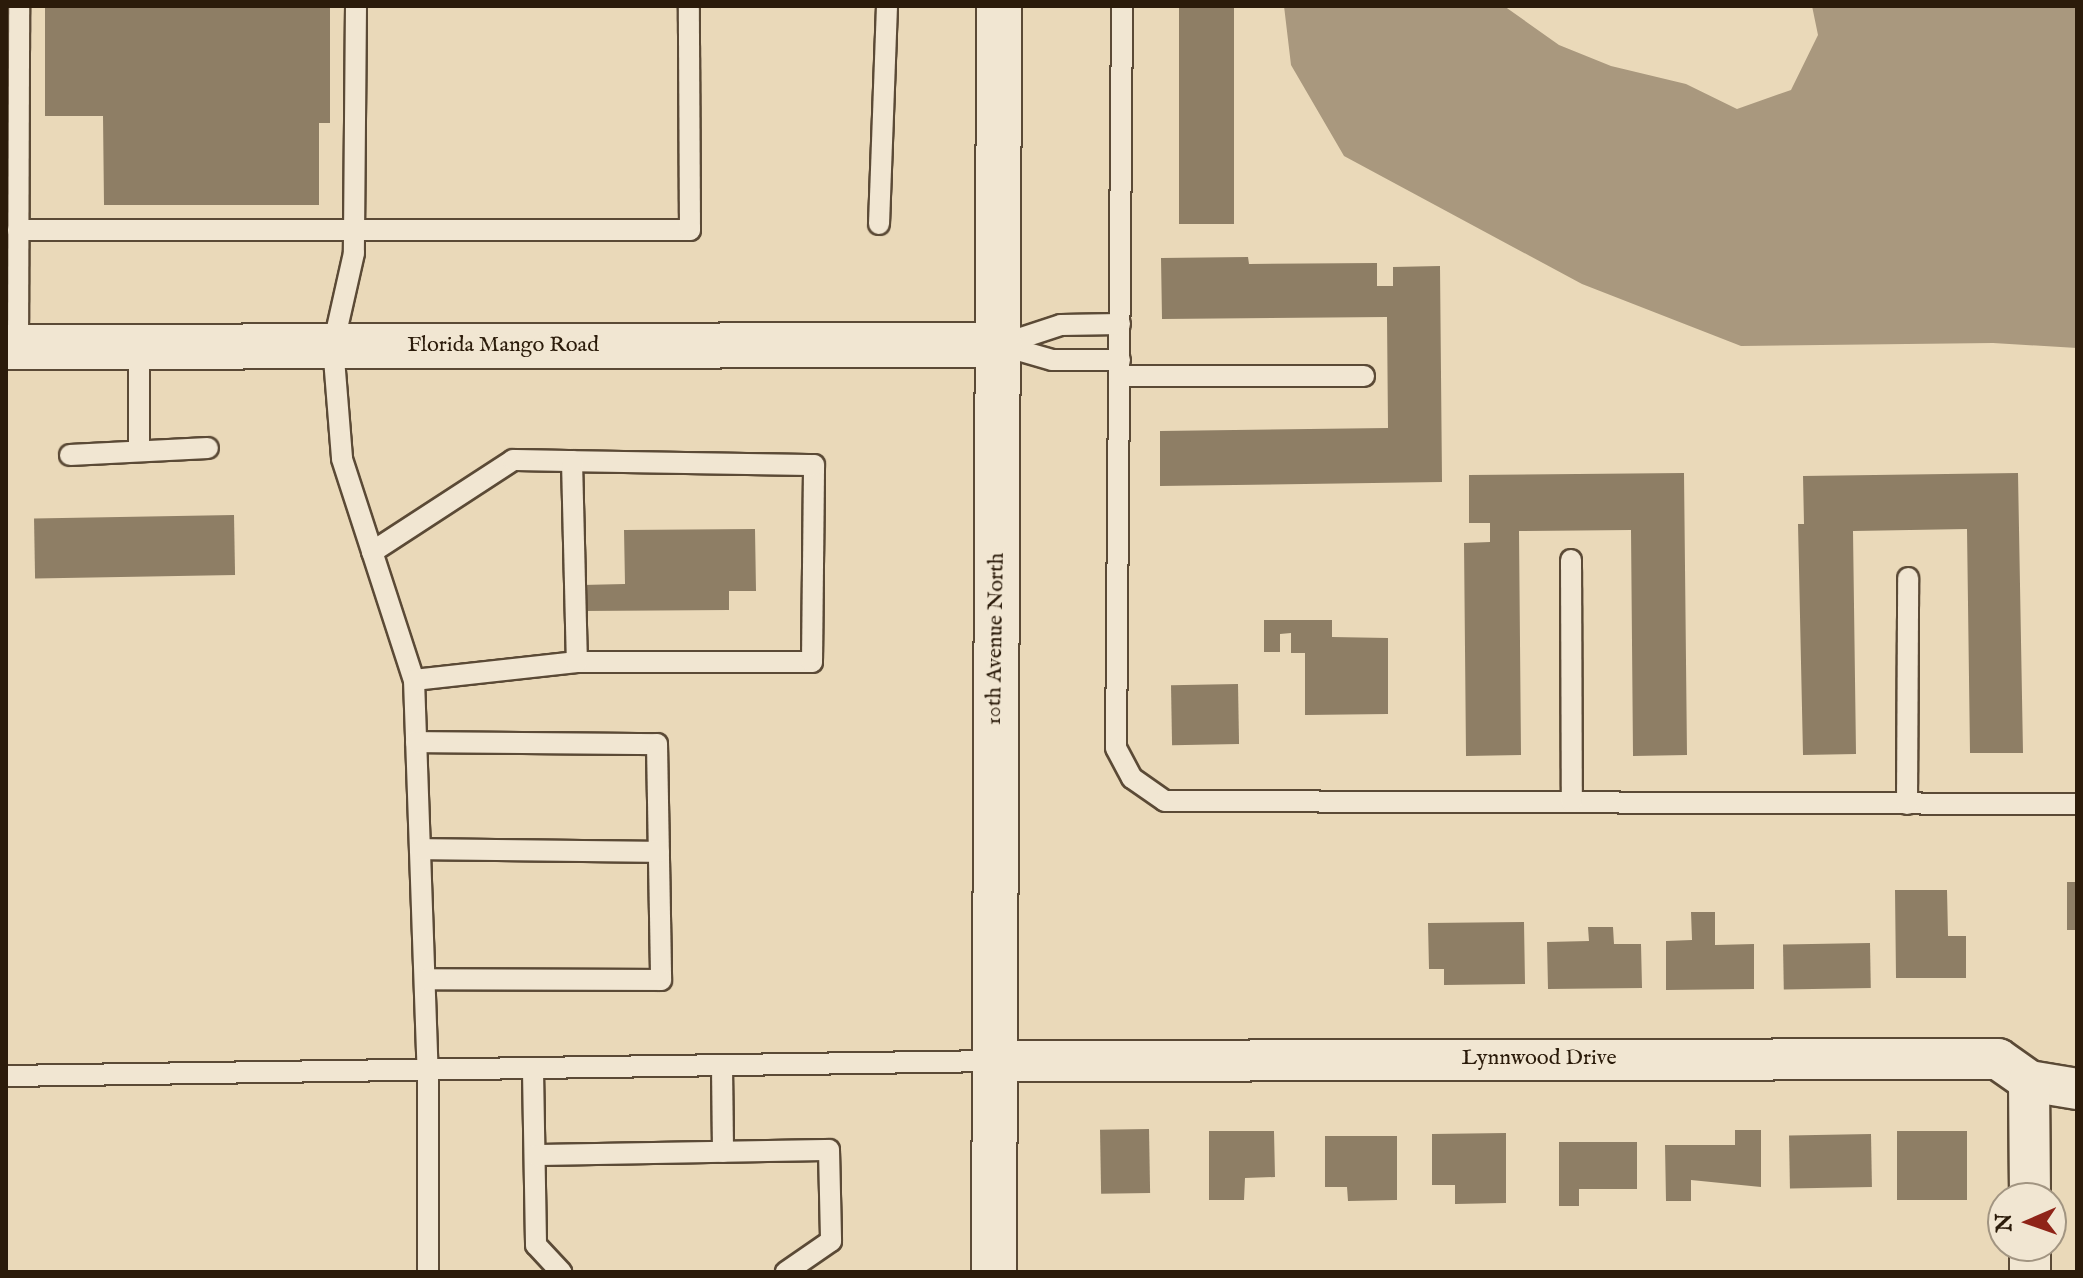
<!DOCTYPE html>
<style>
body{margin:0}
#map{position:relative;width:2083px;height:1278px;overflow:hidden;background:#ead9b9;font-family:"IM FELL English",serif}
div>[style]{position:absolute}
[style*='--x']{left:calc(var(--x)*1px);top:calc(var(--y)*1px);width:calc(var(--w)*1px);rotate:calc(var(--a)*1deg)}
.water>*{inset:0;background:#a9987e}
.building>*{inset:0;background:#8e7e65;transform-origin:0 0}
.roads{filter:drop-shadow(2px 0 #5b4a36) drop-shadow(-2px 0 #5b4a36) drop-shadow(0 2px #5b4a36) drop-shadow(0 -2px #5b4a36)}
.lane>*{height:20px;margin:-10px;padding:0 10px;transform-origin:10px;border-radius:10px;background:#f1e6d2}
.street>*{height:40px;margin:-20px;padding:0 20px;transform-origin:20px;border-radius:20px;background:#f1e6d2}
.secondary>*{height:44px;margin:-22px;padding:0 22px;transform-origin:22px;border-radius:22px;background:#f1e6d2}
span{translate:-50% -50%;white-space:nowrap;text-align:center;line-height:1.15;-webkit-text-stroke:6px #f1e6d2;paint-order:stroke}
.street-label{font-size:22px;color:#2b1b0a}
.frame{position:absolute;inset:0;border:8px solid #2b1b0a;pointer-events:none}
.north{position:absolute;left:1987px;top:1182px;width:80px;height:80px;box-sizing:border-box;background:#f1e6d2;border:2px solid #a29582;border-radius:50%;rotate:268deg;font-size:22px;font-weight:700;line-height:32px;text-align:center;color:#2b1b0a}
.north::after{content:'';display:block;margin:auto;width:28px;height:36px;background:#8f2418;clip-path:polygon(50% 0,100% 100%,50% 72%,0 100%)}
</style>
<div id="map">
<div class="water">
<div style="clip-path:polygon(1284px 6px,1504px 6px,1559px 45px,1611px 66px,1686px 84px,1737px 109px,1791px 90px,1818px 35px,1812px 6px,2077px 6px,2077px 348px,1993px 343px,1741px 346px,1582px 284px,1344px 156px,1291px 65px)"></div>
</div>
<div class="building">
<div style="clip-path:polygon(45px 6px,330px 6px,330px 123px,319px 123px,319px 205px,104px 205px,103px 116px,45px 116px)"></div>
<div style="left:1179px;top:6px;width:55px;height:218px"></div>
<div style="clip-path:polygon(1248px 257px,1249px 264px,1377px 263px,1377px 286px,1393px 286px,1393px 267px,1440px 266px,1442px 482px,1160px 486px,1160px 431px,1388px 428px,1387px 317px,1162px 319px,1161px 258px)"></div>
<div style="clip-path:polygon(1684px 473px,1687px 755px,1633px 756px,1631px 530px,1519px 531px,1521px 755px,1466px 756px,1464px 543px,1490px 542px,1490px 523px,1469px 523px,1469px 475px)"></div>
<div style="clip-path:polygon(2018px 473px,2023px 753px,1970px 753px,1967px 529px,1853px 531px,1856px 754px,1803px 755px,1798px 524px,1804px 524px,1803px 476px)"></div>
<div style="left:234px;top:515px;width:60px;height:200px;rotate:89deg"></div>
<div style="clip-path:polygon(755px 529px,756px 591px,729px 591px,729px 610px,582px 611px,582px 585px,625px 584px,624px 530px)"></div>
<div style="clip-path:polygon(1264px 620px,1332px 620px,1332px 637px,1388px 638px,1388px 714px,1305px 715px,1305px 653px,1291px 653px,1291px 633px,1280px 634px,1280px 652px,1264px 652px)"></div>
<div style="left:1238px;top:684px;width:60px;height:67px;rotate:89deg"></div>
<div style="left:2067px;top:882px;width:10px;height:48px"></div>
<div style="clip-path:polygon(1895px 890px,1947px 890px,1948px 936px,1966px 936px,1966px 978px,1896px 978px)"></div>
<div style="clip-path:polygon(1691px 912px,1715px 912px,1715px 945px,1754px 944px,1754px 989px,1666px 990px,1666px 941px,1692px 940px)"></div>
<div style="clip-path:polygon(1524px 922px,1525px 984px,1444px 985px,1444px 969px,1429px 969px,1428px 923px)"></div>
<div style="clip-path:polygon(1588px 927px,1613px 927px,1614px 944px,1641px 944px,1642px 988px,1548px 989px,1547px 942px,1589px 941px)"></div>
<div style="left:1870px;top:943px;width:45px;height:87px;rotate:89deg"></div>
<div style="left:1149px;top:1129px;width:64px;height:49px;rotate:89deg"></div>
<div style="clip-path:polygon(1735px 1130px,1761px 1130px,1761px 1187px,1691px 1180px,1691px 1201px,1666px 1201px,1665px 1145px,1735px 1145px)"></div>
<div style="clip-path:polygon(1209px 1131px,1274px 1131px,1275px 1177px,1245px 1178px,1244px 1200px,1209px 1200px)"></div>
<div style="left:1967px;top:1131px;width:69px;height:70px;rotate:90deg"></div>
<div style="clip-path:polygon(1506px 1133px,1506px 1203px,1455px 1204px,1455px 1185px,1432px 1185px,1432px 1134px)"></div>
<div style="left:1871px;top:1134px;width:53px;height:82px;rotate:89deg"></div>
<div style="clip-path:polygon(1325px 1136px,1397px 1136px,1397px 1200px,1348px 1201px,1347px 1187px,1325px 1187px)"></div>
<div style="clip-path:polygon(1559px 1142px,1637px 1142px,1637px 1189px,1579px 1189px,1579px 1206px,1559px 1206px)"></div>
</div>
<div class="roads">
<div class="lane">
<div style="--x:356;--y:6;--w:247;--a:90.5"></div>
<div style="--x:354;--y:253;--w:95;--a:102.7"></div>
<div style="--x:333;--y:346;--w:113;--a:85.4"></div>
<div style="--x:342;--y:459;--w:232;--a:72"></div>
<div style="--x:414;--y:680;--w:393;--a:88"></div>
<div style="--x:428;--y:1073;--w:199;--a:90"></div>
<div style="--x:1122;--y:6;--w:742;--a:90.46"></div>
<div style="--x:1116;--y:748;--w:34;--a:62"></div>
<div style="--x:1132;--y:778;--w:40;--a:34.9"></div>
<div style="--x:1165;--y:801;--w:912;--a:0.19"></div>
<div style="--x:879;--y:224;--w:218;--a:-87.9"></div>
<div style="--x:18;--y:230;--w:672;--a:0"></div>
<div style="--x:690;--y:230;--w:224;--a:-90.3"></div>
<div style="--x:1000;--y:345;--w:64;--a:-18.2"></div>
<div style="--x:1061;--y:325;--w:59;--a:-1"></div>
<div style="--x:1000;--y:345;--w:54;--a:16.1"></div>
<div style="--x:1052;--y:360;--w:68;--a:0"></div>
<div style="--x:18;--y:347;--w:341;--a:-89.8"></div>
<div style="--x:139;--y:347;--w:104;--a:90"></div>
<div style="--x:1120;--y:376;--w:244;--a:0"></div>
<div style="--x:70;--y:455;--w:138;--a:-2.9"></div>
<div style="--x:372;--y:552;--w:168;--a:-33.1"></div>
<div style="--x:513;--y:460;--w:59;--a:1"></div>
<div style="--x:1571;--y:560;--w:242;--a:89.8"></div>
<div style="--x:414;--y:680;--w:164;--a:-6.3"></div>
<div style="--x:577;--y:662;--w:235;--a:0"></div>
<div style="--x:812;--y:662;--w:197;--a:-89.4"></div>
<div style="--x:814;--y:465;--w:242;--a:-179.1"></div>
<div style="--x:572;--y:461;--w:201;--a:88.6"></div>
<div style="--x:416;--y:742;--w:241;--a:0.5"></div>
<div style="--x:657;--y:744;--w:236;--a:89"></div>
<div style="--x:661;--y:980;--w:236;--a:-179.8"></div>
<div style="--x:1907;--y:804;--w:226;--a:-89.7"></div>
<div style="--x:420;--y:849;--w:239;--a:0.7"></div>
<div style="--x:722;--y:1067;--w:85;--a:89.3"></div>
<div style="--x:533;--y:1071;--w:174;--a:89"></div>
<div style="--x:536;--y:1245;--w:37;--a:47"></div>
<div style="--x:6;--y:1076;--w:988;--a:-0.87"></div>
<div style="--x:535;--y:1155;--w:294;--a:-1"></div>
<div style="--x:829;--y:1150;--w:91;--a:88.7"></div>
<div style="--x:831;--y:1241;--w:55;--a:145.4"></div>
</div>
<div class="street">
<div style="--x:994;--y:1061;--w:1004;--a:-0.11"></div>
<div style="--x:1998;--y:1059;--w:38;--a:35"></div>
<div style="--x:2029;--y:1081;--w:49;--a:9.5"></div>
<div style="--x:2029;--y:1081;--w:117;--a:89.5"></div>
<div style="--x:2030;--y:1246;--w:26;--a:90"></div>
</div>
<div class="secondary">
<div style="--x:6;--y:347;--w:994;--a:-0.12"></div>
<div style="--x:994;--y:1272;--w:1266;--a:-89.77"></div>
</div>
</div>
<div class="street-label">
<span style="left:503px;top:346px">Florida Mango Road</span>
<span style="left:996px;top:639px;rotate:-89deg">10th Avenue North</span>
<span style="left:1539px;top:1059px">Lynnwood Drive</span>
</div>
<div class="frame"></div>
<div class="north">N</div>
</div>
